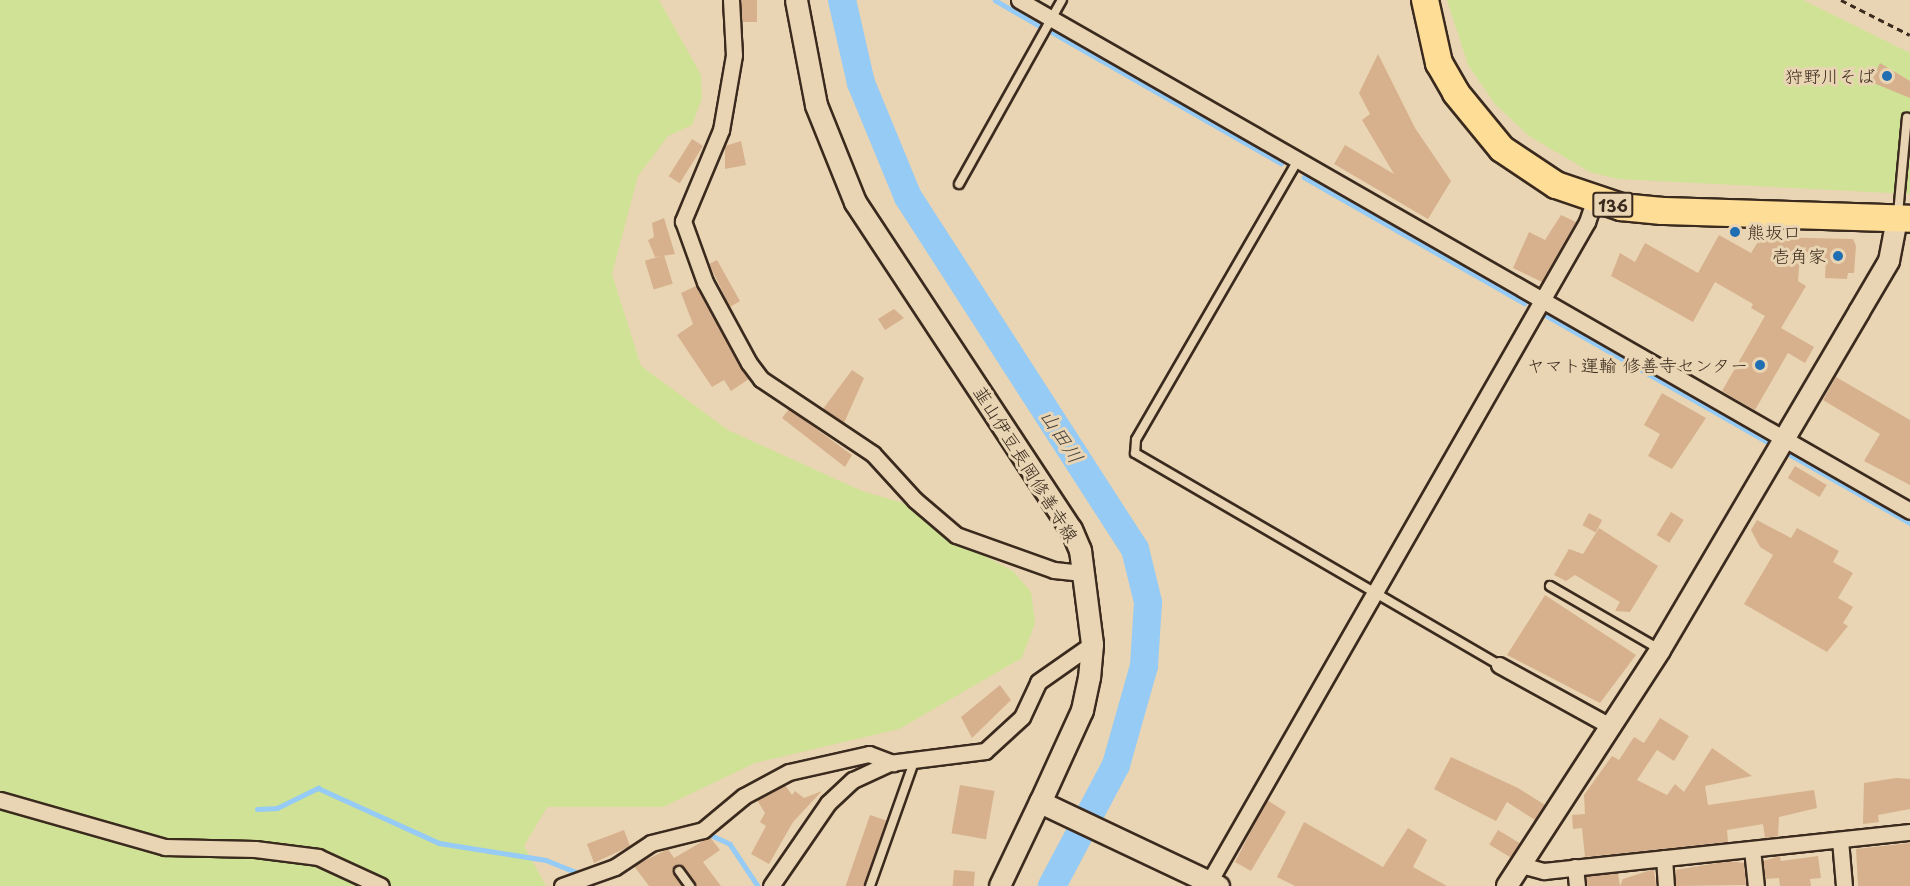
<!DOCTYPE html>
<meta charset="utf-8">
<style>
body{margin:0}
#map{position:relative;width:1910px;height:886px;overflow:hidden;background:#e9d5b3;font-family:"Playpen Sans","Klee One",sans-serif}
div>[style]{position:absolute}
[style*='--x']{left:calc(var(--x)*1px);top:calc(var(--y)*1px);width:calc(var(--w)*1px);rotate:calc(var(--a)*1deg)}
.green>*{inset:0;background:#d0e296}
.stream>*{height:4.5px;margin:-2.25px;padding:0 2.25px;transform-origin:2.25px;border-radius:2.25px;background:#95cbf4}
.river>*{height:28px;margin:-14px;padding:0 14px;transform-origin:14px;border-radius:14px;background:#95cbf4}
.building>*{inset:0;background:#d7b18d;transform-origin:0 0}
.path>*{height:3px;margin-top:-1.5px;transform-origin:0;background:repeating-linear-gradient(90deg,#3b2a1e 0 6px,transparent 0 10.5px)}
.roads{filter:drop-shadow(2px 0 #3b2a1e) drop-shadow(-2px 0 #3b2a1e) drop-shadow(0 2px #3b2a1e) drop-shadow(0 -2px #3b2a1e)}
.service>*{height:8px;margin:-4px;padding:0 4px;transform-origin:4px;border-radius:4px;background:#e9d5b3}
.minor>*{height:15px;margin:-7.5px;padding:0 7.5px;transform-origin:7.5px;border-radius:7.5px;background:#e9d5b3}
.tertiary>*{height:20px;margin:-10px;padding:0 10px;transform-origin:10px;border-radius:10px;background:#e9d5b3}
.secondary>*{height:21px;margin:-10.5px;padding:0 10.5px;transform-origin:10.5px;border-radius:10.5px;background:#e9d5b3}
.trunk>*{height:26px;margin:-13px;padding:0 13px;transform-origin:13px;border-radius:13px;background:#fedd96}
.dots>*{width:16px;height:16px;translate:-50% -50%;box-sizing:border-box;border:3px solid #e9d5b3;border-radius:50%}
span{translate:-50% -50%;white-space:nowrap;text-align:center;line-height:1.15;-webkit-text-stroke:6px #e9d5b3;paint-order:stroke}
.shield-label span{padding:2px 4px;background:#e9d5b3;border:2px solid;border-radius:4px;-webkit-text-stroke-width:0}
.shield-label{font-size:16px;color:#3b2a1e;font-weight:700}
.poi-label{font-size:18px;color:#3b2a1e}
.right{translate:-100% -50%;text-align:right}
.left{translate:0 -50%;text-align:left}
.street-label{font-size:18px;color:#3b2a1e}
.water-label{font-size:20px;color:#48423e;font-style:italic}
</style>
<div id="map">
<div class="green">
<div style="clip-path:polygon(0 0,659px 0,701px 75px,702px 98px,692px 125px,668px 136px,638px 176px,612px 274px,641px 366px,728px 430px,862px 491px,903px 503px,946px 536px,1013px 571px,1031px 592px,1035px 623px,1022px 658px,899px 729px,755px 763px,663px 807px,547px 807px,524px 846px,546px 886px,0 886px)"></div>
<div style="clip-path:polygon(1447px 0,1803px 0,1910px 53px,1910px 194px,1618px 179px,1590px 172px,1529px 136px,1495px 104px,1468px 65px)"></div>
</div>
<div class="stream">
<div style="--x:995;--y:0;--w:50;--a:30.2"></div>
<div style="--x:1052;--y:32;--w:264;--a:29.8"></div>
<div style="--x:1304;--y:177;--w:254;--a:29.8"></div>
<div style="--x:1544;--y:314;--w:256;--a:29.8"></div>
<div style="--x:1791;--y:455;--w:137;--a:29.7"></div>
<div style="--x:257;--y:809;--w:20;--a:-3"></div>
<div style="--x:277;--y:808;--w:46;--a:-26"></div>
<div style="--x:318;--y:788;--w:133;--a:24.4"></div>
<div style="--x:439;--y:843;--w:108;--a:9"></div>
<div style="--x:546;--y:860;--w:40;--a:22"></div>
<div style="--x:709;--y:834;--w:23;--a:25"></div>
<div style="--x:730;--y:844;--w:50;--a:56.3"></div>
</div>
<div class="river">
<div style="--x:842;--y:0;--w:85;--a:77.1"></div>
<div style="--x:861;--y:83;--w:123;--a:67.6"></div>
<div style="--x:908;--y:197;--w:419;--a:57.2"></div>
<div style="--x:1135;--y:549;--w:55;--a:76.2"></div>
<div style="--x:1148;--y:602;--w:64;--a:93.6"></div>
<div style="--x:1144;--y:666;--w:103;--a:105.8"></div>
<div style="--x:1116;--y:765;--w:137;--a:117.9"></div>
</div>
<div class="building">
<div style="left:741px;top:0;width:16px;height:22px"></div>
<div style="clip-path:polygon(1378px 54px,1415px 128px,1451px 181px,1428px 219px,1334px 164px,1345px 145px,1394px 174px,1362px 120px,1370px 114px,1359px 93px)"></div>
<div style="clip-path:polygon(1880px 63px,1910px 81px,1910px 98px,1871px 82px)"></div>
<div style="left:692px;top:139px;width:13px;height:44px;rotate:32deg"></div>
<div style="clip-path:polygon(741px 141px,746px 165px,725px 169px,725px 146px)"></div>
<div style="clip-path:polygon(1561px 215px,1576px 222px,1542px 282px,1513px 268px,1529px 232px,1545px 240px)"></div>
<div style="clip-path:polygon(664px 218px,675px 254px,655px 257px,648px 240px,654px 237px,652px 223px)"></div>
<div style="clip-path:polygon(1719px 235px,1751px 253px,1761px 237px,1853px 239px,1856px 246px,1854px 273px,1848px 273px,1847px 279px,1825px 278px,1826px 258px,1800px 256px,1798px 281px,1806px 286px,1781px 328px,1814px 347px,1805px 363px,1788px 353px,1755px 410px,1722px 391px,1765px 316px,1751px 308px,1753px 304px,1715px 282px,1693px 322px,1611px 276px,1620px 253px,1635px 262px,1645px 243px,1698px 273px)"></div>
<div style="left:664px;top:255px;width:30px;height:20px;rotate:73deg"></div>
<div style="clip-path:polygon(717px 260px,740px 301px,730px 307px,709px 264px)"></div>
<div style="clip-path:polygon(696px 286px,749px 379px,731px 391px,724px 380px,712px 387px,677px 335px,693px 324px,681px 293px)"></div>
<div style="clip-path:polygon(894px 309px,904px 318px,885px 330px,878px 319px)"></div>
<div style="clip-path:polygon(852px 370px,864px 378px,844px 423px,823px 409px)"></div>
<div style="clip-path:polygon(1836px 377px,1910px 420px,1910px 485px,1864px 461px,1880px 434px,1823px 400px)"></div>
<div style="clip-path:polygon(1662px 393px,1706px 418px,1672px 469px,1648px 456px,1660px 434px,1644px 425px)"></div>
<div style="clip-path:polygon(789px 409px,852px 455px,845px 467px,782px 418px)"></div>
<div style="left:1795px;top:466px;width:37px;height:14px;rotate:31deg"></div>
<div style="left:1671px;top:512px;width:15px;height:27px;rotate:32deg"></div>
<div style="left:1589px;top:513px;width:15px;height:14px;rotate:28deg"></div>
<div style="clip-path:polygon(1757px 520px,1791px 538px,1797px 528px,1839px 551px,1833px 562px,1853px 573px,1838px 598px,1853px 607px,1843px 623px,1848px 626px,1827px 652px,1744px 604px,1773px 555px,1760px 547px,1751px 530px)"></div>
<div style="clip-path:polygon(1599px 528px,1658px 566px,1630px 612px,1615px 611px,1620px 602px,1575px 575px,1566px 581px,1554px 575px,1569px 549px,1583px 554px)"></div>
<div style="clip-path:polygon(1545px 595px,1636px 655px,1600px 703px,1507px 655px)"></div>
<div style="clip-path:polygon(1000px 685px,1011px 700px,972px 738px,961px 717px)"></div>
<div style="clip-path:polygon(1660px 718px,1689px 736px,1674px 761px,1657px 750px,1637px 780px,1667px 795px,1675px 784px,1684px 792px,1712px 748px,1752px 776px,1705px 786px,1708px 805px,1814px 790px,1817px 808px,1779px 817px,1778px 836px,1765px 838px,1763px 824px,1727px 830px,1728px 842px,1585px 857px,1582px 828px,1573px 829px,1572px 815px,1585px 814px,1584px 795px,1612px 756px,1619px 760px,1634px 737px,1644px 743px)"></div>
<div style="clip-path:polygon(1451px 757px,1518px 788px,1545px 805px,1535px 820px,1507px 802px,1496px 821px,1449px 797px,1434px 789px)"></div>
<div style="clip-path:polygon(1896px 778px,1910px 779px,1910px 809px,1878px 815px,1879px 822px,1863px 824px,1864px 783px)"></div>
<div style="clip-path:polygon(785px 785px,792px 795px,795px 791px,804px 798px,822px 791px,793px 822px,769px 864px,751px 854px,766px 826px,760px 822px,765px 813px,757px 800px)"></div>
<div style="left:960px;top:785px;width:35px;height:49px;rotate:10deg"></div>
<div style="clip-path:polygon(1267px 800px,1286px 812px,1251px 871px,1235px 862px)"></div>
<div style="left:870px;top:815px;width:18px;height:76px;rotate:19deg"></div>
<div style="clip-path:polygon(1304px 822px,1383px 867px,1408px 828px,1427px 840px,1413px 867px,1447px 886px,1295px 886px,1277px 877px)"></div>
<div style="clip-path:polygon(624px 830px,630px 846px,594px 863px,587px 844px)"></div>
<div style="left:1498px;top:830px;width:26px;height:17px;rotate:31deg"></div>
<div style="clip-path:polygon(710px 837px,720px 850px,703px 862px,721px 886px,696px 886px,679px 865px,673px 872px,683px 886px,649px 886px,634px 866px,668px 849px,674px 858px)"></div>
<div style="clip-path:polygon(1910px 843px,1910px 886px,1858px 886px,1856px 849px)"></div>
<div style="clip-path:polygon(1780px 856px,1781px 861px,1818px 856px,1821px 878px,1810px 879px,1811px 886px,1780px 886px,1779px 878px,1765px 879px,1763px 861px)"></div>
<div style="clip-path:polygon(1730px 861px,1744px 863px,1746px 885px,1676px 886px,1675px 870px)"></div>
<div style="clip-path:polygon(1654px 869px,1656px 886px,1587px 886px,1586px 876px,1618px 873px,1620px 886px,1623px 879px)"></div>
<div style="left:954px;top:870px;width:21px;height:16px;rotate:5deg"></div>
</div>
<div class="path">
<div style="--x:1841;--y:0;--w:77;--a:26.9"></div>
</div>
<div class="roads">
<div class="service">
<div style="--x:1298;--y:160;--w:323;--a:120.1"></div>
<div style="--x:1136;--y:440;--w:13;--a:94"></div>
<div style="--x:1135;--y:453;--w:421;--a:30.2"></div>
<div style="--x:959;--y:184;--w:211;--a:-60.8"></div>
<div style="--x:1898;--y:214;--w:97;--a:-84.7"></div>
<div style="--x:1550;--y:586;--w:126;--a:30"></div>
<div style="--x:679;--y:871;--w:19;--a:54"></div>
<div style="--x:870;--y:886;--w:132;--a:-70.5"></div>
</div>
<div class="minor">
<div style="--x:731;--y:0;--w:55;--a:86.9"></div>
<div style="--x:734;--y:55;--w:76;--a:99.8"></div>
<div style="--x:721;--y:130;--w:99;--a:112.7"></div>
<div style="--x:683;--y:221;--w:65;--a:70.2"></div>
<div style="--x:705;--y:282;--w:92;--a:61.5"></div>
<div style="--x:749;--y:363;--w:20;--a:53"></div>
<div style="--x:761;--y:379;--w:135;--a:33.8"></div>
<div style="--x:873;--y:454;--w:62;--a:47.6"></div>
<div style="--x:915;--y:500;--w:54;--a:40.5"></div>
<div style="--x:956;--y:535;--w:104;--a:19.7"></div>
<div style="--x:1054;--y:570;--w:31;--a:6"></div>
<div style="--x:1019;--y:0;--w:1027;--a:29.83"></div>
<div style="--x:1499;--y:665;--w:129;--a:28.8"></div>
<div style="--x:0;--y:800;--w:172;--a:15.9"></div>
<div style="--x:165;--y:847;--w:90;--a:1.3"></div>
<div style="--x:255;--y:849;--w:64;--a:7.2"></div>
<div style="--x:318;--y:857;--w:69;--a:24.7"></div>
<div style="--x:1840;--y:840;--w:46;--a:85"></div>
<div style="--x:1752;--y:849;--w:37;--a:84"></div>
<div style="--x:1664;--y:858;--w:28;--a:86"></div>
<div style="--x:1521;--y:865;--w:24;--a:15"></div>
<div style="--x:1544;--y:871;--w:368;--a:-6.1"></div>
<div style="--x:1575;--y:867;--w:19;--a:84"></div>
<div style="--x:1209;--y:882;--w:761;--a:-60.2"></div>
<div style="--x:1587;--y:222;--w:24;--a:-71"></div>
<div style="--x:562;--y:886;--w:56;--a:-19.7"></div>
<div style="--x:615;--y:867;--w:43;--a:-33.7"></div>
<div style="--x:651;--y:843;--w:54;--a:-14"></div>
<div style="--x:703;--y:830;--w:53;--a:-39.7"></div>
<div style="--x:744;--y:796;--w:51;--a:-28.1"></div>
<div style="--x:789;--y:772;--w:82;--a:-12.7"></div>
<div style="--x:869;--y:754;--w:26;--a:21"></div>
<div style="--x:771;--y:886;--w:101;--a:-55.5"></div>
<div style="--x:828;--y:803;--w:34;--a:-43"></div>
<div style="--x:853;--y:780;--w:40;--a:-25"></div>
<div style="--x:889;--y:763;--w:97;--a:-7.1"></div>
<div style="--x:985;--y:751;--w:50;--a:-42.6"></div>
<div style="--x:1022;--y:717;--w:38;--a:-65"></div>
<div style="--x:1038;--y:682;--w:66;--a:-35.1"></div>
</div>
<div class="tertiary">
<div style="--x:1000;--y:886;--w:93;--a:-64.5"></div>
<div style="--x:1507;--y:886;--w:281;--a:-57"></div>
<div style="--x:1660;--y:650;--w:392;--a:-59.5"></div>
<div style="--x:1859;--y:312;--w:59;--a:-59.5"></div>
<div style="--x:1889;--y:261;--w:43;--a:-79.2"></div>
</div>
<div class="secondary">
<div style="--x:796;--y:0;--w:107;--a:79.2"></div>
<div style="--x:816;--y:105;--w:105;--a:68.1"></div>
<div style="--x:855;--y:202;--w:392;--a:56.6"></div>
<div style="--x:1071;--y:529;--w:23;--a:67"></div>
<div style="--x:1080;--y:550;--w:95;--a:82.7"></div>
<div style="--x:1092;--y:644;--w:33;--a:95"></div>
<div style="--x:1089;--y:677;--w:34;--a:102"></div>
<div style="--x:1082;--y:710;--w:101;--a:114.5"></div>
<div style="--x:1040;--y:802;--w:197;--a:25.3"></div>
</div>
<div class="trunk">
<div style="--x:1425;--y:0;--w:65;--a:77.5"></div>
<div style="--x:1439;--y:63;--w:34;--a:60"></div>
<div style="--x:1456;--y:93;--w:72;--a:50.6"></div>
<div style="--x:1502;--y:149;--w:65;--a:33.7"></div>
<div style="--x:1556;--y:185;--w:69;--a:18.7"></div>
<div style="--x:1621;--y:207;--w:41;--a:5.6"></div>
<div style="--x:1662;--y:211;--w:248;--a:1.8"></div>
</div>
</div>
<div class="dots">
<div style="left:1887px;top:76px;background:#1f6fb2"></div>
<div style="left:1735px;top:232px;background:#1f6fb2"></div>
<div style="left:1838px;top:256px;background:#1f6fb2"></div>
<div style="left:1760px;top:365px;background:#1f6fb2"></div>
</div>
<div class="shield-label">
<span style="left:1613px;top:205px">136</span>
</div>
<div class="poi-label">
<span class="right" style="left:1875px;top:76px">狩野川そば</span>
<span class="left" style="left:1747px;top:232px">熊坂口</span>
<span class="right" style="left:1826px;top:256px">壱角家</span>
<span class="right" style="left:1748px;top:365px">ヤマト運輸 修善寺センター</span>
</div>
<div class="street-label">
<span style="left:1026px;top:464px;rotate:58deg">韮山伊豆長岡修善寺線</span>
</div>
<div class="water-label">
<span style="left:1062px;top:436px;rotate:57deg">山田川</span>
</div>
</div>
